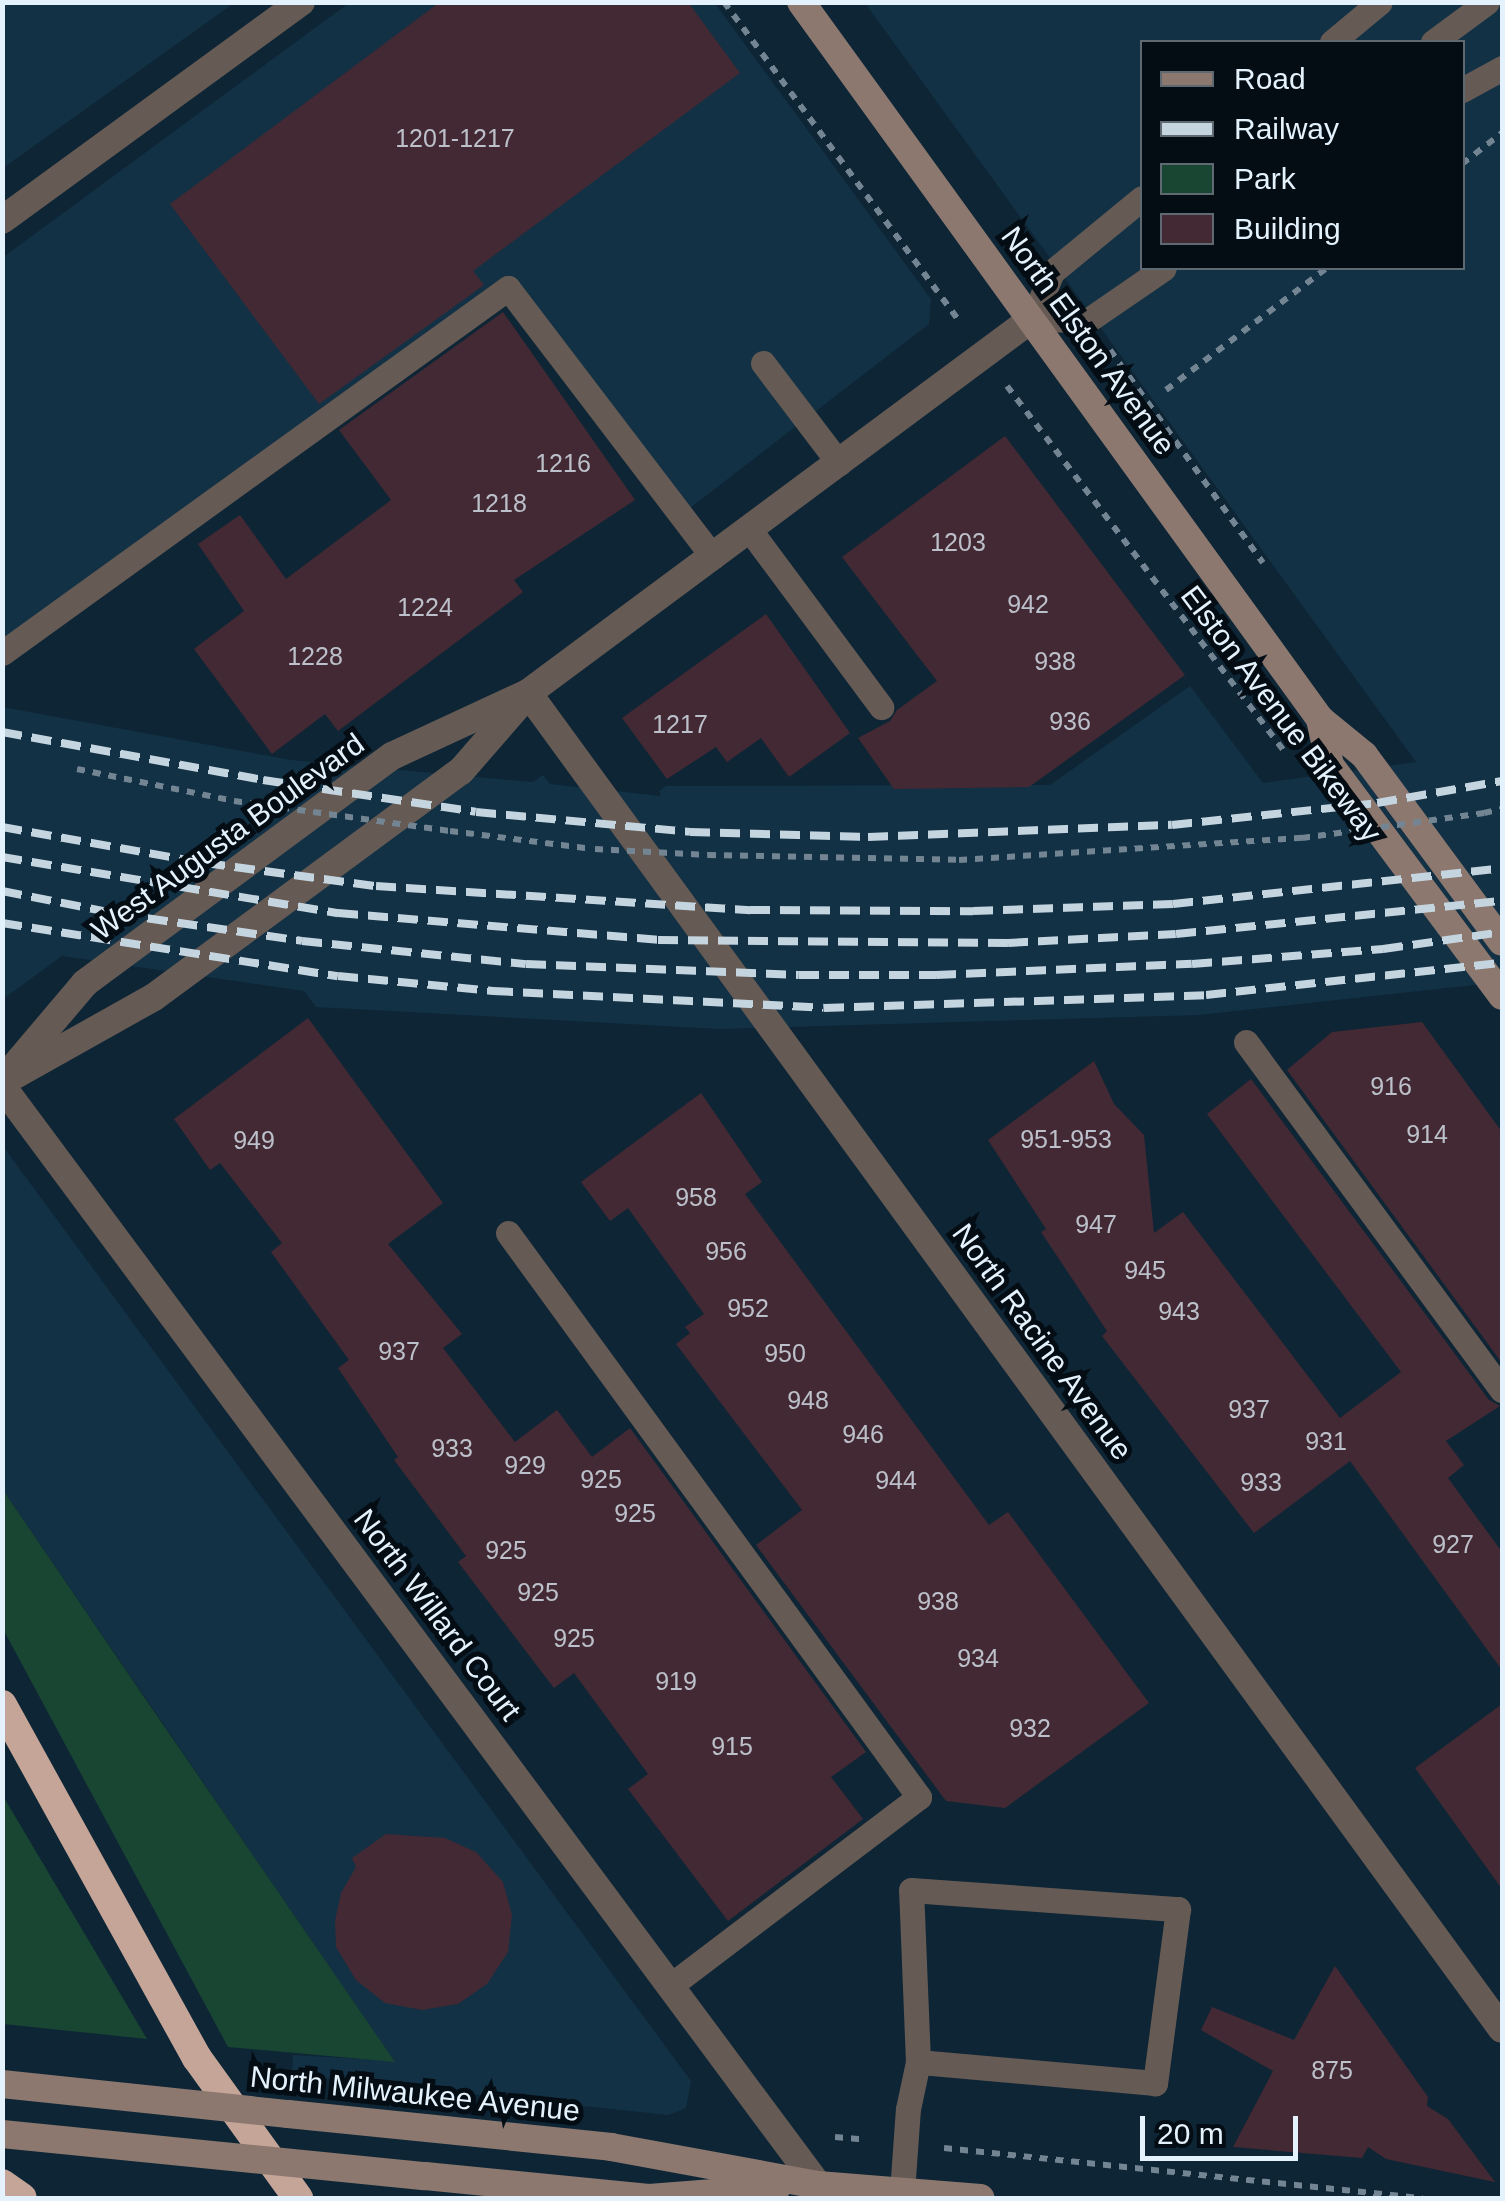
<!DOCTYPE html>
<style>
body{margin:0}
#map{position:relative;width:1505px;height:2201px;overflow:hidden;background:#0e2535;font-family:Helvetica,sans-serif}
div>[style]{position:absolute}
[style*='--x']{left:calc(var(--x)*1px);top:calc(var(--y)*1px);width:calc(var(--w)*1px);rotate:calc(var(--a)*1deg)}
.built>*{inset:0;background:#123145}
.green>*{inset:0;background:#194632}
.building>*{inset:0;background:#432933}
.path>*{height:6px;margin-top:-3px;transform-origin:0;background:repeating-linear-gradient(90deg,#738593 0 8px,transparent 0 16px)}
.service>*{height:25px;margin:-12.5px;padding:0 12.5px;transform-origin:12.5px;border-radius:12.5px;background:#665a54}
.minor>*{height:28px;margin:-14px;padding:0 14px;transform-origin:14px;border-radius:14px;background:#665a54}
.secondary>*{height:28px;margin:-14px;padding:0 14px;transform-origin:14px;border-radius:14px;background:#8c786f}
.motorway>*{height:30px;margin:-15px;padding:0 15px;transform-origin:15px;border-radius:15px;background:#c4a597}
.rail>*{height:8px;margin-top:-4px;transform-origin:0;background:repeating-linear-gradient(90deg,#c5d5e0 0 20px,transparent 0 30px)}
.path-bridge>*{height:6px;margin-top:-3px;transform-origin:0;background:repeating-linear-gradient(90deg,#738593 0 8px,transparent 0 16px)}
.secondary-bridge>*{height:28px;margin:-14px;padding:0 14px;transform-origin:14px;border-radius:14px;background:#8c786f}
span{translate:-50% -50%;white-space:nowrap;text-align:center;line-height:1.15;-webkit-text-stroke:10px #050d14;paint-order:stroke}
.number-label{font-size:25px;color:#bcc0ca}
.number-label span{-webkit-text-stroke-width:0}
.street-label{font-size:30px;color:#e4f2fd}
.frame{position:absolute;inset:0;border:5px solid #e4f2fd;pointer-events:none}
.legend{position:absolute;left:1140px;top:40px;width:325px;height:230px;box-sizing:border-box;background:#050d14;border:2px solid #5e6971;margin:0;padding:12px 18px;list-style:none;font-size:30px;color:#e4f2fd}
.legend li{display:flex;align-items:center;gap:20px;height:50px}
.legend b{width:50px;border:2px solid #5e6971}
.scale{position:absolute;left:1140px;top:2116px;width:158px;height:45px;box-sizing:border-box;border:5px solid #e4f2fd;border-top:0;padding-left:12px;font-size:30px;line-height:35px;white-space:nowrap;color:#e4f2fd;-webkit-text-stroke:8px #050d14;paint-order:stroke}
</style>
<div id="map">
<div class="built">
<div style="clip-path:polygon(3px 2px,234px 2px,234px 3px,3px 168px)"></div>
<div style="clip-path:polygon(714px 2px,931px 299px,929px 324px,681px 515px,508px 289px,3px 653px,2px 258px,349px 3px)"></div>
<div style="clip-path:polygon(evenodd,865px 3px,1502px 3px,1502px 982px,1199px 1015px,720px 1029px,316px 1007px,304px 991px,62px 956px,3px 999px,2px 707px,291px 760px,533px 782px,543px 775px,550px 784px,661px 796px,659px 791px,666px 786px,1050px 785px,1190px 686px,1263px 783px,1416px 762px,865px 3px,1142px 42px,1462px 42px,1462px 268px,1142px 268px,1142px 42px)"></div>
<div style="clip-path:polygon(2px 1145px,691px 2081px,686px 2108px,668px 2115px,292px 2075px,293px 2055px,394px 2061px,3px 1490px)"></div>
</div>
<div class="green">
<div style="clip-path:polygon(3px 1490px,140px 1691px,395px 2062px,228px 2047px,3px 1629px)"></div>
<div style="clip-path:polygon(2px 1796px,3px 1796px,147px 2039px,3px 2024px)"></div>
</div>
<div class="building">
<div style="clip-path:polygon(440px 2px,688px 2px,740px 73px,473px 271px,484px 285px,319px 404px,170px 204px)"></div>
<div style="clip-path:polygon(503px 312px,635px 500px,514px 580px,523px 592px,338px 731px,325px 714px,272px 754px,194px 649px,244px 611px,198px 544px,240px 515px,286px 579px,391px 500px,339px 430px)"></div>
<div style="clip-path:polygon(1005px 436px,1185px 675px,1029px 787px,894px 789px,858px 738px,890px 721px,897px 710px,937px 681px,842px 557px)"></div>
<div style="clip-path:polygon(766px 614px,850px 733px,789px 777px,761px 738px,727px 762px,716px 747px,667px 779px,622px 718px)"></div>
<div style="clip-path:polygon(308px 1018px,443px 1203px,388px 1244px,462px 1334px,443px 1348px,515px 1442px,557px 1410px,592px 1457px,630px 1428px,866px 1752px,831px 1777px,863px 1819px,728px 1921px,628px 1789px,648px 1774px,574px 1673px,554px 1688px,458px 1562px,466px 1556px,394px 1460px,398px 1457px,338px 1368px,349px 1360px,271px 1252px,282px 1243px,220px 1163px,210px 1170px,174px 1119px)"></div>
<div style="clip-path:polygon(1422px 1022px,1502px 1132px,1502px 1363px,1287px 1070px,1332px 1032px)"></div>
<div style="clip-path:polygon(1094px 1061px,1114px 1104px,1144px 1135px,1154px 1233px,1183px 1212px,1340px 1418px,1401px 1372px,1207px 1114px,1251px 1079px,1489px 1400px,1500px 1406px,1446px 1441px,1464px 1465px,1448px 1478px,1502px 1552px,1502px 1670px,1350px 1461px,1254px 1533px,1102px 1336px,1107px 1331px,1041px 1232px,1046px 1229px,988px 1140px)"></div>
<div style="clip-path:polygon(701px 1093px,762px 1182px,745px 1194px,989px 1525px,1008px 1512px,1149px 1703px,1005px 1808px,946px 1801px,756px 1545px,802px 1510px,676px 1344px,690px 1333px,685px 1327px,704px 1314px,628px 1208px,610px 1221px,581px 1182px)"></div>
<div style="clip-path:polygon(1502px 1704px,1502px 1889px,1415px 1768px)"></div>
<div style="clip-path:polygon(386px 1834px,445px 1838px,476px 1852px,503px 1882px,512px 1915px,508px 1952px,487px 1984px,458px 2004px,422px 2010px,385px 2003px,356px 1980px,336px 1947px,335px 1921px,341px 1893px,356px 1867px,352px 1858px)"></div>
<div style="clip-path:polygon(1335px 1966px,1428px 2097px,1427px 2106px,1448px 2119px,1495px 2182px,1386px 2159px,1368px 2147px,1362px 2158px,1233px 2147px,1273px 2071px,1201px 2030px,1212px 2007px,1294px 2040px)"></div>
</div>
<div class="path">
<div style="--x:724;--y:2;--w:399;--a:53.6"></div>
<div style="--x:1462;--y:164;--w:51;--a:-37.8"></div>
<div style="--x:1110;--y:350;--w:262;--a:54.3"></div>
<div style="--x:1007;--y:386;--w:457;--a:52.8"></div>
<div style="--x:1166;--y:390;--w:202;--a:-37.2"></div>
<div style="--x:77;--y:769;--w:160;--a:11.5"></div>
<div style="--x:1484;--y:813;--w:18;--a:-13"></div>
<div style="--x:450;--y:831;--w:144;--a:7.2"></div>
<div style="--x:708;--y:855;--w:251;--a:1.1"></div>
<div style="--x:959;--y:860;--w:344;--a:-3.7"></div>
<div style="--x:835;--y:2137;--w:32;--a:5"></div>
<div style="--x:944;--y:2148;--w:481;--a:6"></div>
</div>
<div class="service">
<div style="--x:1332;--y:42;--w:62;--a:-39.8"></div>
<div style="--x:1433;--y:42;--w:67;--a:-36.5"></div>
<div style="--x:1462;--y:90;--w:46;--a:-28.8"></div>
<div style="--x:1142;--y:198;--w:117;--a:140.6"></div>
<div style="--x:1052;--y:272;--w:50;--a:112.4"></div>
<div style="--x:1033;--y:318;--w:54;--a:3.2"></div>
<div style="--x:1087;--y:321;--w:93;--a:-34.5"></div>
<div style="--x:763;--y:363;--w:126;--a:52.8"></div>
<div style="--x:749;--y:529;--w:222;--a:53.4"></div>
<div style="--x:2;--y:653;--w:624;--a:-35.8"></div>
<div style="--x:508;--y:288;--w:338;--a:52.7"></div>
<div style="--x:1246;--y:1042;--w:432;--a:53.7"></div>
<div style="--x:508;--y:1233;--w:698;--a:53.92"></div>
<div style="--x:919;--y:1797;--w:311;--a:142.8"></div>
<div style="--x:902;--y:2192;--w:83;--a:-85.9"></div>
<div style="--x:908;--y:2109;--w:48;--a:-78"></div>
<div style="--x:918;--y:2062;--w:172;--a:-92.3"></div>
<div style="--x:911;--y:1890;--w:268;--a:4.1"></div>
<div style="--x:1178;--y:1909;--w:176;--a:97.5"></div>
<div style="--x:1155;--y:2083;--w:238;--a:-174.9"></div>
</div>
<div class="minor">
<div style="--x:2;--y:220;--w:370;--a:-36.1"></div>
<div style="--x:528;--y:693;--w:1653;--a:53.91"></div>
<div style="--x:15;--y:1075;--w:159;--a:-29.3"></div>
<div style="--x:154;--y:997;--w:381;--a:-36.4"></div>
<div style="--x:461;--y:771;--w:91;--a:-49"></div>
<div style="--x:2;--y:1081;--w:128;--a:-49.7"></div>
<div style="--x:85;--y:983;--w:382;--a:-36.5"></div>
<div style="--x:392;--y:756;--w:150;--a:-24.9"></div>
<div style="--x:528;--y:693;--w:629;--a:-36.6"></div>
<div style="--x:2;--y:1086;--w:1369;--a:53.41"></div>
</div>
<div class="secondary">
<div style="--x:801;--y:2;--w:885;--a:54.1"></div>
<div style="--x:1320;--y:719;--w:57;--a:39.3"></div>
<div style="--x:1364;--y:755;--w:232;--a:53.6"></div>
<div style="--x:1320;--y:719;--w:47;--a:77.7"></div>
<div style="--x:1330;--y:765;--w:288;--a:53.3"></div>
<div style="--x:288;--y:2114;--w:325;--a:5.8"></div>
<div style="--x:611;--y:2147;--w:210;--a:10.4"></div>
<div style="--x:818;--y:2185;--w:163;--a:4.6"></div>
<div style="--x:425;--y:2176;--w:225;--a:5.6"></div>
<div style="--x:649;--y:2198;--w:128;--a:-4.5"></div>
</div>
<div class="motorway">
<div style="--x:2;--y:1705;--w:403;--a:61.1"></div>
<div style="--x:197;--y:2058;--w:173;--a:54.2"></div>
<div style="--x:2;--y:2184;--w:24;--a:35"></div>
</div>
<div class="rail">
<div style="--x:2;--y:732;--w:265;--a:10.4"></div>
<div style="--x:263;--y:780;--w:215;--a:8.5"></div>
<div style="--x:476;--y:812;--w:215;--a:5.3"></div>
<div style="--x:690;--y:832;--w:178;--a:1.6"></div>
<div style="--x:868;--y:837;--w:304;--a:-2.3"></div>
<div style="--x:1172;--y:825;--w:206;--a:-6.1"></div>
<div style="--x:1377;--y:803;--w:127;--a:-10"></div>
<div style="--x:2;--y:827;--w:206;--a:10.1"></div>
<div style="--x:205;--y:863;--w:173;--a:7.7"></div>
<div style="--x:376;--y:886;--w:375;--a:3.7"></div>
<div style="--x:750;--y:910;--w:223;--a:0.3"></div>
<div style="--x:973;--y:911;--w:200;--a:-2"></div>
<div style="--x:1173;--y:904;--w:331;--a:-6.2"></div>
<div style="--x:2;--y:857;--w:341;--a:9.5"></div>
<div style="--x:338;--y:913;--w:321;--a:4.8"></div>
<div style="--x:658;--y:940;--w:350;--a:0.5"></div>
<div style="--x:1008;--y:943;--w:168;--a:-3.1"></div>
<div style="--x:1176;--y:934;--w:328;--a:-5.8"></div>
<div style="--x:2;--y:891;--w:118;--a:11.2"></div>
<div style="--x:118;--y:914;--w:186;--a:8.3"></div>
<div style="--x:302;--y:941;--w:225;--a:5.9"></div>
<div style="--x:526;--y:964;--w:273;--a:2.3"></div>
<div style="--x:799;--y:975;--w:137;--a:0"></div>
<div style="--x:936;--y:975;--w:256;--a:-2.5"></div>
<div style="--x:1192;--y:964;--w:192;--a:-4.5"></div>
<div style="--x:1383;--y:949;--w:120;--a:-8.1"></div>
<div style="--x:2;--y:923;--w:340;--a:9"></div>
<div style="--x:338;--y:976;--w:156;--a:5.5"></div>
<div style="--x:493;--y:991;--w:331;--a:2.9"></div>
<div style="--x:824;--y:1008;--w:382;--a:-1.9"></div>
<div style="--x:1206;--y:995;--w:298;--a:-6.2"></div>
</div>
<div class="path-bridge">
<div style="--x:234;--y:801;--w:218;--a:7.9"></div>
<div style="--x:1302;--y:838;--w:184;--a:-7.8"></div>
<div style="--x:595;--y:849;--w:113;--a:3"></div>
</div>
<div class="secondary-bridge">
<div style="--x:2;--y:2084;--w:288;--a:6"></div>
<div style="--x:2;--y:2134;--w:425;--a:5.7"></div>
</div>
<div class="number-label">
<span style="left:455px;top:138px">1201-1217</span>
<span style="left:563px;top:463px">1216</span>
<span style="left:499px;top:503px">1218</span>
<span style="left:958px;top:542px">1203</span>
<span style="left:1028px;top:604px">942</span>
<span style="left:425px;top:607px">1224</span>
<span style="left:315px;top:656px">1228</span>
<span style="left:1055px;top:661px">938</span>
<span style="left:1070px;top:721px">936</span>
<span style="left:680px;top:724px">1217</span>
<span style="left:1391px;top:1086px">916</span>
<span style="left:1427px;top:1134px">914</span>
<span style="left:1066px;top:1139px">951-953</span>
<span style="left:254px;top:1140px">949</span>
<span style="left:696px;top:1197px">958</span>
<span style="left:1096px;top:1224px">947</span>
<span style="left:726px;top:1251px">956</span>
<span style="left:1145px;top:1270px">945</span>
<span style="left:748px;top:1308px">952</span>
<span style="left:1179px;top:1311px">943</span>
<span style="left:399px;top:1351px">937</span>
<span style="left:785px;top:1353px">950</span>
<span style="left:808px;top:1400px">948</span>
<span style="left:1249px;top:1409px">937</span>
<span style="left:863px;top:1434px">946</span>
<span style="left:1326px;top:1441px">931</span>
<span style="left:452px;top:1448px">933</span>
<span style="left:525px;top:1465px">929</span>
<span style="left:601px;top:1479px">925</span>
<span style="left:896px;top:1480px">944</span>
<span style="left:1261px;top:1482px">933</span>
<span style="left:635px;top:1513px">925</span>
<span style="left:1453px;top:1544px">927</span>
<span style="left:506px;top:1550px">925</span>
<span style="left:538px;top:1592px">925</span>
<span style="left:938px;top:1601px">938</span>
<span style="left:574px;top:1638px">925</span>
<span style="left:978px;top:1658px">934</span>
<span style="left:676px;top:1681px">919</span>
<span style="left:1030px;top:1728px">932</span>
<span style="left:732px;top:1746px">915</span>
<span style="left:1332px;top:2070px">875</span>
</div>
<div class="street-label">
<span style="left:1088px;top:341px;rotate:54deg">North Elston Avenue</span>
<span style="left:1281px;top:714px;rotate:53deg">Elston Avenue Bikeway</span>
<span style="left:228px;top:837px;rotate:-36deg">West Augusta Boulevard</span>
<span style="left:1042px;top:1342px;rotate:54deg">North Racine Avenue</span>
<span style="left:437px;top:1615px;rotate:53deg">North Willard Court</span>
<span style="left:415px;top:2094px;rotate:6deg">North Milwaukee Avenue</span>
</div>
<div class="frame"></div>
<ul class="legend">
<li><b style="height:12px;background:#8c786f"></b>Road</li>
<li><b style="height:12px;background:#c5d5e0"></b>Railway</li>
<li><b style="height:28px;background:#194632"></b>Park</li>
<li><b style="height:28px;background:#432933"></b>Building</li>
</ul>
<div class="scale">20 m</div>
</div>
